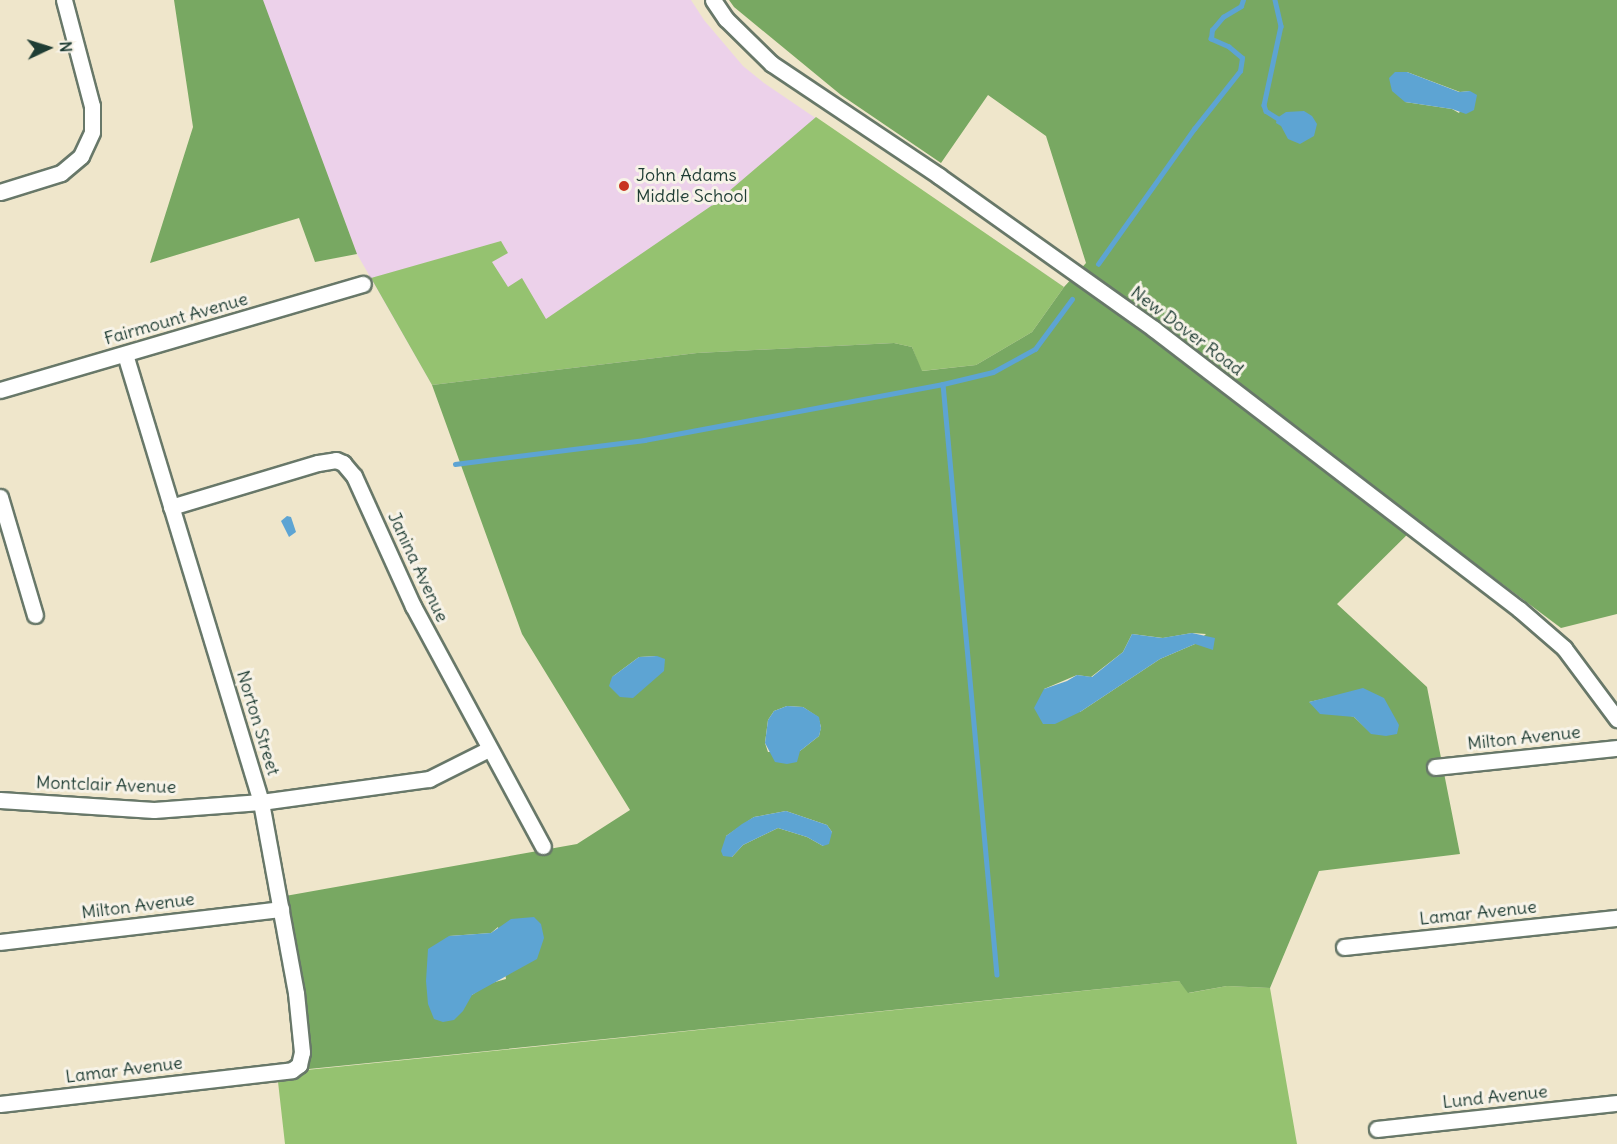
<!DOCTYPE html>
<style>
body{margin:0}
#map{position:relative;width:1617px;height:1144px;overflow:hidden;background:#efe6cb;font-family:Delius,sans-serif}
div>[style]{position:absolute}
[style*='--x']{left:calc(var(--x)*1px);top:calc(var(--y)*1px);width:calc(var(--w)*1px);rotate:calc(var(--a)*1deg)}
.built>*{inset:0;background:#ecd1ea}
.green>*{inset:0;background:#95c270}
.forest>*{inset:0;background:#78a862}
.water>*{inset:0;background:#5da4d3}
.stream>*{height:4.5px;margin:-2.25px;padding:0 2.25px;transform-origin:2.25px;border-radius:2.25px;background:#5da4d3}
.roads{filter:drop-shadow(2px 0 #687869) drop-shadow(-2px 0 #687869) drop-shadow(0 2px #687869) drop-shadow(0 -2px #687869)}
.minor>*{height:15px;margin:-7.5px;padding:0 7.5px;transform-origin:7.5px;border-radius:7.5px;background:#fff}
.dots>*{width:16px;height:16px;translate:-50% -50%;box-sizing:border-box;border:3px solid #f7f3e8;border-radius:50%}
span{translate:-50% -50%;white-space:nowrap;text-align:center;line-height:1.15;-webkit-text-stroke:6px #f7f3e8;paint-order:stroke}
.poi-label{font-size:18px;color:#1f3d34}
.left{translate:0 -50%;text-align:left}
.street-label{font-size:18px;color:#1f3d34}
.north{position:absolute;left:18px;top:18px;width:60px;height:60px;-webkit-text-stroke:4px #f7f3e8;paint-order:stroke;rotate:86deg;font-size:16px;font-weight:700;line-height:24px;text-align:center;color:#1f3d34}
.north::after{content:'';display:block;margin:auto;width:21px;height:27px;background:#1f3d34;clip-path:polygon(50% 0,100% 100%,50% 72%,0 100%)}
</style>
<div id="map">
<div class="built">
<div style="clip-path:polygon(262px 0,691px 0,704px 20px,743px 66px,764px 83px,1064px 287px,894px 343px,697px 353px,432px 385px,357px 254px)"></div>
</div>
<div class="green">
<div style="clip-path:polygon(816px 117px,1064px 287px,1032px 332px,976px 365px,921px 371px,912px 347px,894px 343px,697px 353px,432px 385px,371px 278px,501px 241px,508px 253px,492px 262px,508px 287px,522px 278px,546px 319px,714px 204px)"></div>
<div style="clip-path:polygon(1179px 981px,1189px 993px,1227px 986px,1270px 988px,1297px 1144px,285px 1144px,277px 1073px)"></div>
</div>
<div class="forest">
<div style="clip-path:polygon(174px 0,263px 0,357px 254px,315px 262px,299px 218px,150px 263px,193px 127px)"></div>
<div style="clip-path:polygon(evenodd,729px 0,1617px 0,1617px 614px,1561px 628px,1420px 522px,1337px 604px,1427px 687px,1460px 854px,1319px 871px,1270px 988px,1227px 986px,1188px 993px,1179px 981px,299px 1070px,274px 898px,577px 844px,630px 810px,522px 634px,432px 385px,697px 353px,894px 343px,912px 347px,922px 371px,976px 365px,1032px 332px,1064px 287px,1086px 263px,1046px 136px,988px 95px,941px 163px,841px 95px,734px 7px,729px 0,1407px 72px,1460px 92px,1470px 91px,1459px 113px,1452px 109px,1405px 102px,1407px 72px,729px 0,1192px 633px,1206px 634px,1195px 644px,1160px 659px,1080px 712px,1044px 689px,1077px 675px,1091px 677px,1123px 652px,1132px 634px,1163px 638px,1192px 633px,729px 0,657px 656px,612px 677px,639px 657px,657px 656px,729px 0,1336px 696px,1372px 734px,1354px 717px,1309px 702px,1336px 696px,729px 0,787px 706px,803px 707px,818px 717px,821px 727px,819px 736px,800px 751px,768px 752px,765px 743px,768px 720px,774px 711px,787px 706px,729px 0,786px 811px,827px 825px,832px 832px,823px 846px,807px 837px,778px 828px,743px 845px,732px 857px,726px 836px,754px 817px,786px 811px,729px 0,498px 927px,506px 979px,488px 984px,472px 995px,449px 936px,491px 933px,498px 927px)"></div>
</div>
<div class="water">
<div style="clip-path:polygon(1395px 72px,1407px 72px,1459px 92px,1470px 91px,1477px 95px,1474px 110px,1466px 114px,1452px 109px,1405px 102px,1392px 91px,1389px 78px)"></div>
<div style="clip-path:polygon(1304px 111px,1312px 116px,1317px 124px,1314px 136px,1300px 144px,1288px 139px,1281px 126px,1276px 123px,1277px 118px,1286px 112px)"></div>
<div style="clip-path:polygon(287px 516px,291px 517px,296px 532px,289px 537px,281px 521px)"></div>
<div style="clip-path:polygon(1192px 633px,1215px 638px,1213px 650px,1195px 644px,1160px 659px,1080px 712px,1055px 724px,1043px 724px,1034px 708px,1044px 689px,1067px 681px,1077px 675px,1092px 677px,1123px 652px,1132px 634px,1162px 638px)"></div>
<div style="clip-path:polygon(657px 656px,665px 659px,664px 671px,633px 698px,620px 697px,609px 686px,612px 677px,639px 657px)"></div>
<div style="clip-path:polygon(1363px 688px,1384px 698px,1399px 725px,1397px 734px,1386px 736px,1371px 734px,1354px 717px,1320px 714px,1309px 702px)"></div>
<div style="clip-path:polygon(787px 706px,803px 707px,819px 717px,821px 728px,819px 736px,800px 751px,797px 762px,787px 764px,775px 762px,765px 743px,768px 720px,774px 711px)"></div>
<div style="clip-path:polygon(786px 811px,827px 825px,832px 832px,829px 844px,823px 846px,807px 837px,778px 828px,743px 845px,732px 857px,723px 856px,721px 851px,726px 836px,742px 824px,754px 817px)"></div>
<div style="clip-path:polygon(534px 917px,541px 924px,544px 938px,537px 959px,472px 995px,463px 1011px,454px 1020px,443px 1022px,434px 1019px,428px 1004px,426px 981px,428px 949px,449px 936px,491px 933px,511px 919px)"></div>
</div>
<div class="stream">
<div style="--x:1275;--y:0;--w:27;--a:77"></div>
<div style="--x:1281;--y:26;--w:81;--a:102.1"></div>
<div style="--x:1264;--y:105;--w:6;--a:72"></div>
<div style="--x:1266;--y:111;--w:13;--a:32"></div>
<div style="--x:1098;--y:264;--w:166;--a:-54.6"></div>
<div style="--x:1194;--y:129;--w:74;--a:-51.6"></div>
<div style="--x:1240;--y:71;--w:13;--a:-81"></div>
<div style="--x:1242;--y:58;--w:17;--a:-140"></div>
<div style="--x:1229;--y:47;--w:20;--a:-156"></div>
<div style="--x:1211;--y:39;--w:9;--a:-84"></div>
<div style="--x:1212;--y:30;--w:17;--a:-50"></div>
<div style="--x:1223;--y:17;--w:21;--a:-31"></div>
<div style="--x:1241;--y:6;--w:6;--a:-72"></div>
<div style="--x:943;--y:384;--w:593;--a:84.78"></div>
<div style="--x:455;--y:464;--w:191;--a:-7.2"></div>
<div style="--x:644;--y:440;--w:304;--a:-10.6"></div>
<div style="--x:943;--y:384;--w:51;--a:-13.5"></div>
<div style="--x:993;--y:372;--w:48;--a:-28.7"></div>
<div style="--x:1035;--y:349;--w:62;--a:-53.5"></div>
</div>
<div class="roads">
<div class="minor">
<div style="--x:713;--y:0;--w:23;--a:56"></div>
<div style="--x:726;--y:19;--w:64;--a:44.4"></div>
<div style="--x:772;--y:64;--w:201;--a:33.8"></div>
<div style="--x:939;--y:176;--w:264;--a:35.4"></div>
<div style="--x:1154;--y:329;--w:460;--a:37.5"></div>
<div style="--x:1519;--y:609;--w:60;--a:40.9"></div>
<div style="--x:1564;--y:648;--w:89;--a:53.3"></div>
<div style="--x:0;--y:192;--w:64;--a:-17.3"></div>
<div style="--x:61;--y:173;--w:26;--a:-40"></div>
<div style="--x:81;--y:156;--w:26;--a:-65"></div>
<div style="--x:92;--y:132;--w:26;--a:-90"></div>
<div style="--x:92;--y:106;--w:110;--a:-104.8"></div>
<div style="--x:0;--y:390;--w:378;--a:-16.3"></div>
<div style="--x:0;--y:497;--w:123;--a:73.5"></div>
<div style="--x:171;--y:507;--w:153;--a:-16.7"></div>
<div style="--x:318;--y:463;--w:18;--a:-9"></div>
<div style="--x:336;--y:460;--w:8;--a:23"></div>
<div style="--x:343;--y:463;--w:17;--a:50"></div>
<div style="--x:354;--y:476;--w:143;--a:65.6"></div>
<div style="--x:413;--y:606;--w:273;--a:61.6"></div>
<div style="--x:1435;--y:767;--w:183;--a:-6"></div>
<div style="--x:0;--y:800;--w:154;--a:3.7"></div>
<div style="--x:154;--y:810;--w:107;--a:-4.3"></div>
<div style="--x:261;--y:802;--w:170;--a:-7.8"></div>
<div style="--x:429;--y:779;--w:67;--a:-26.6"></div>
<div style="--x:0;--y:942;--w:283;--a:-6.7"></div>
<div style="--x:1344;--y:947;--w:275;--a:-6.1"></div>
<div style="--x:0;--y:1104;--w:294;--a:-6.6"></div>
<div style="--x:292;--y:1070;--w:9;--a:-36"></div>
<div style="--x:299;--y:1065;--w:13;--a:-77"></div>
<div style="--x:302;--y:1052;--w:59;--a:-95.8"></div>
<div style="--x:296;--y:993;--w:194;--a:-100.4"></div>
<div style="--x:261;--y:802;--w:468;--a:-106.9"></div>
<div style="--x:1377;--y:1129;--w:241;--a:-6.2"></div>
</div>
</div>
<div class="dots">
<div style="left:624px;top:186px;background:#c8321e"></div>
</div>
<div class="poi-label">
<span class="left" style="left:636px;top:186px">John Adams<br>Middle School</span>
</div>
<div class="street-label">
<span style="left:176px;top:319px;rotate:-16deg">Fairmount Avenue</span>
<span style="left:1187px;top:331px;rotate:37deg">New Dover Road</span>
<span style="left:418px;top:567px;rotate:65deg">Janina Avenue</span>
<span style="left:258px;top:723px;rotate:73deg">Norton Street</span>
<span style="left:1524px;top:738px;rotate:-6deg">Milton Avenue</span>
<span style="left:106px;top:785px;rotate:2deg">Montclair Avenue</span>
<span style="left:138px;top:906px;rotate:-7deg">Milton Avenue</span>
<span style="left:1478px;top:913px;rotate:-6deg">Lamar Avenue</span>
<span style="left:124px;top:1070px;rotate:-7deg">Lamar Avenue</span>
<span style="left:1495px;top:1097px;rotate:-6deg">Lund Avenue</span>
</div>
<div class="north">N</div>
</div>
